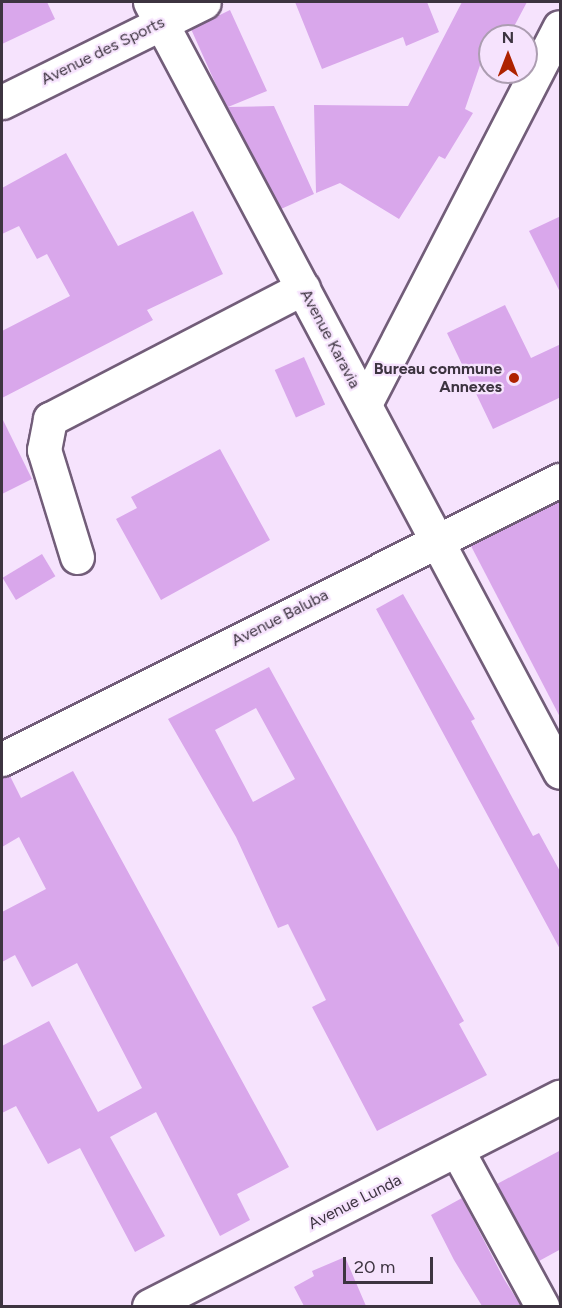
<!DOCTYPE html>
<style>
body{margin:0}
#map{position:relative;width:562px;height:1308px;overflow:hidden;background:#f6e3fd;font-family:Figtree,sans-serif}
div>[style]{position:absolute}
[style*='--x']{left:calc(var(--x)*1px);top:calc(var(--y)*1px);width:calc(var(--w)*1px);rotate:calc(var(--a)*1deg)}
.building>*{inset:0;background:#d9a7eb;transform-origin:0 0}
.roads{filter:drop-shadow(2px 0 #725d79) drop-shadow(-2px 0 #725d79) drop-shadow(0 2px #725d79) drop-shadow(0 -2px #725d79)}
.minor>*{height:33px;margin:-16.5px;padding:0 16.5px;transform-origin:16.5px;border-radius:16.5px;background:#fff}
.dots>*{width:16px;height:16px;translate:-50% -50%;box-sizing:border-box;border:3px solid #f6e3fd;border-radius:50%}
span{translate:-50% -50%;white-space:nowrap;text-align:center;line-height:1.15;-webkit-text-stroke:4.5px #f6e3fd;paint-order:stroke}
.street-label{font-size:16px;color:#3d3440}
.poi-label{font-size:16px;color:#3d3440;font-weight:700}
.right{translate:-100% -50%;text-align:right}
.frame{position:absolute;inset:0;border:3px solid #3d3440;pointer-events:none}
.north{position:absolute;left:478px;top:24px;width:60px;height:60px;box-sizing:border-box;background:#f6e3fd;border:2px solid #ac9db1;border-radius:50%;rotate:0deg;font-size:16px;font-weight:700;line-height:24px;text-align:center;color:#3d3440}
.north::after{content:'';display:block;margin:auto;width:21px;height:27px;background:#ae2200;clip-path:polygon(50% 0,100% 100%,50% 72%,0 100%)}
.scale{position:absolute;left:343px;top:1257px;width:90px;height:27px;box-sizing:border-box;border:3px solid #3d3440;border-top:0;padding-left:8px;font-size:18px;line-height:21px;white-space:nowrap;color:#3d3440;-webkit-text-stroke:4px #f6e3fd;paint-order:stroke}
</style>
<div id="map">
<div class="building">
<div style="clip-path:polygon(2px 2px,47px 2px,55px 19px,2px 44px)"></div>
<div style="clip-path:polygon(295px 2px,427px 2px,439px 32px,406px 46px,403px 37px,322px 69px)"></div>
<div style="clip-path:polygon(462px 2px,527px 2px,509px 36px,490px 36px,465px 109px,473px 113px,445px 159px,439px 156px,399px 219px,340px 183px,316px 193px,314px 105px,408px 106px)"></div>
<div style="clip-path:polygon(230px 10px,267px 91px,228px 107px,274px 106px,314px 194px,281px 209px,221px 96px,191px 29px)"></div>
<div style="clip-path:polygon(66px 153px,118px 246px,193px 211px,223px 274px,147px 310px,153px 320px,2px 398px,2px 331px,70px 296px,47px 254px,37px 259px,19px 226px,2px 234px,2px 188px)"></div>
<div style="clip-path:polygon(561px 216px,561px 294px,529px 231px)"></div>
<div style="clip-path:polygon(505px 305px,531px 358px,561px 344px,561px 397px,493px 429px,447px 333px)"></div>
<div style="left:304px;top:357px;width:52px;height:32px;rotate:66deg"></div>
<div style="clip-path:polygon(2px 418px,32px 479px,2px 494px)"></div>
<div style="clip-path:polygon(220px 449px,270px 540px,161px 600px,116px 519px,137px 508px,131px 497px)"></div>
<div style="clip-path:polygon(561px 501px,561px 719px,471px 546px)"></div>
<div style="left:42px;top:554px;width:26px;height:46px;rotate:59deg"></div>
<div style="clip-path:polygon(403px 594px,475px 719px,471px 721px,533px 836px,539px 833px,561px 873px,561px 951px,376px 609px)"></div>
<div style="clip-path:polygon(evenodd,269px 667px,464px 1021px,459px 1024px,487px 1075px,377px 1131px,312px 1007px,326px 1000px,288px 924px,278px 928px,236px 837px,168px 719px,269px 667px,256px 708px,295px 779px,253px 802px,215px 730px,256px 708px)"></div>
<div style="clip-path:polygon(73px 771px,289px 1167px,237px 1194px,250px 1220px,220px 1236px,156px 1112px,110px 1137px,165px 1236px,135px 1252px,80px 1148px,48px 1164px,16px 1106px,2px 1113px,2px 1046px,49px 1021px,98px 1112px,142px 1088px,77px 963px,32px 987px,15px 955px,2px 962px,2px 912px,46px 889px,19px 837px,2px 847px,2px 778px,10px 776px,21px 798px)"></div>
<div style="clip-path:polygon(561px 1150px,561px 1249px,539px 1261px,497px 1184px)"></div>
<div style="clip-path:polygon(462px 1198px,504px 1279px,521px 1306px,482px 1306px,454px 1260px,431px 1215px)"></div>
<div style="clip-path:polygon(345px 1257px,366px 1306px,304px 1306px,294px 1287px,314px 1276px,312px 1271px)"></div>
</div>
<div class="roads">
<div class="minor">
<div style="--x:150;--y:2;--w:872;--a:61.97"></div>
<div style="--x:2;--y:102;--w:225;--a:-26.3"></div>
<div style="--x:365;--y:404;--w:424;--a:-62.7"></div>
<div style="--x:77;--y:557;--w:112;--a:-107.1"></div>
<div style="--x:44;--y:450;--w:32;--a:-79"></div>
<div style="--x:50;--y:419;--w:285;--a:-27.4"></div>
<div style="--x:2;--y:759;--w:624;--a:-26.57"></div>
<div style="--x:457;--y:1150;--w:178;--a:61.4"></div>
<div style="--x:149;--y:1306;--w:461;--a:-27"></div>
</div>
</div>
<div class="dots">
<div style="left:514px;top:378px;background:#ae2200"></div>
</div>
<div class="street-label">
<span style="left:103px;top:51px;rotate:-26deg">Avenue des Sports</span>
<span style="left:330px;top:339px;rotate:62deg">Avenue Karavia</span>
<span style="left:280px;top:618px;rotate:-27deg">Avenue Baluba</span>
<span style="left:355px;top:1202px;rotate:-27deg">Avenue Lunda</span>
</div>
<div class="poi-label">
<span class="right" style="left:502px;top:378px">Bureau commune<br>Annexes</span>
</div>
<div class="frame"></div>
<div class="north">N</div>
<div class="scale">20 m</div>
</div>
